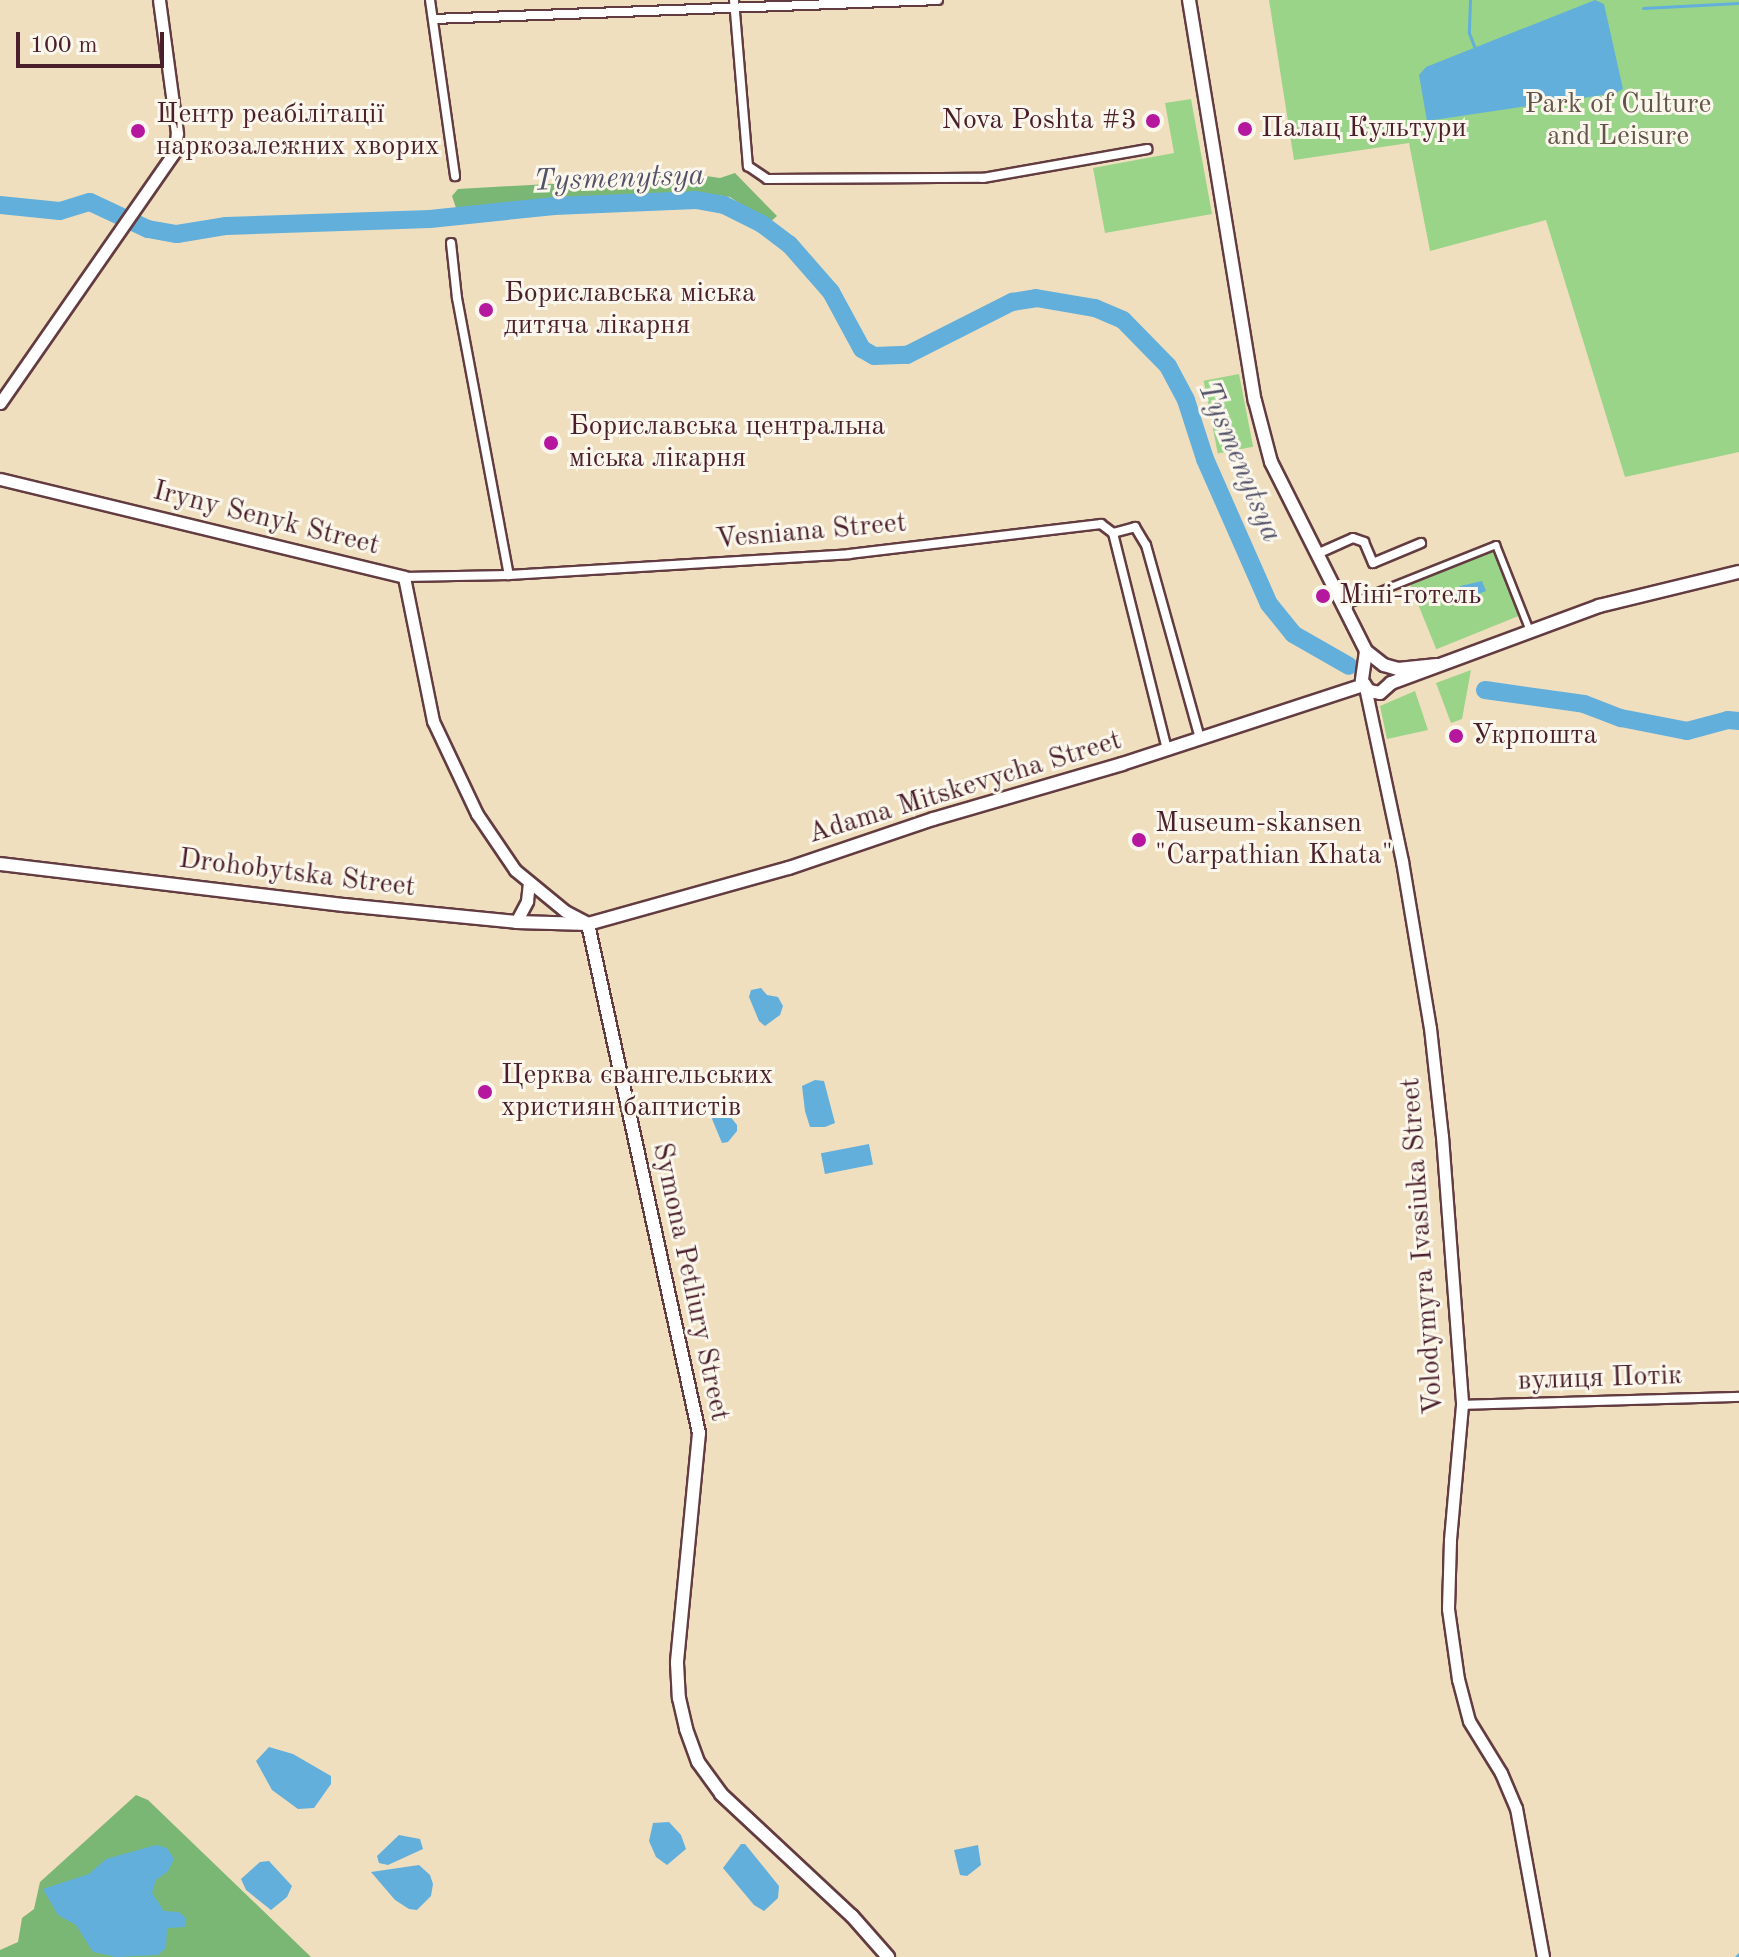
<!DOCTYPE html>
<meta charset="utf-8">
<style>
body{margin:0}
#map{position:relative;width:1739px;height:1957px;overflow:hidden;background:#f0dfbf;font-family:"Old Standard TT",serif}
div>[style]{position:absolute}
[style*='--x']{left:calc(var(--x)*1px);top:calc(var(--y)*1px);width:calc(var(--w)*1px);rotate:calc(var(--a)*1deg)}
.green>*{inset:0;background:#99d488;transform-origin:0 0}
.forest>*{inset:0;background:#7ab674}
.water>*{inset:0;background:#62afdb;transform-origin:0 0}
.stream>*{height:3px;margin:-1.5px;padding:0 1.5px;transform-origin:1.5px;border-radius:1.5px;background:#62afdb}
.river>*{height:18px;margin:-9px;padding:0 9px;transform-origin:9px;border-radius:9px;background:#62afdb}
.roads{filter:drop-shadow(2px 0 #633c41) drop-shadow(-2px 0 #633c41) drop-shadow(0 2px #633c41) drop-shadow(0 -2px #633c41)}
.pedestrian>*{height:6px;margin:-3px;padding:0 3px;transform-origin:3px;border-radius:3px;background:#fff}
.minor>*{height:8px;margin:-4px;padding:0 4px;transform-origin:4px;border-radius:4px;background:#fff}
.tertiary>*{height:11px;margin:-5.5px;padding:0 5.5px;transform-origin:5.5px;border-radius:5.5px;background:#fff}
.secondary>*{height:12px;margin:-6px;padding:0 6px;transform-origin:6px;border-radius:6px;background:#fff}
.dots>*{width:22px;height:22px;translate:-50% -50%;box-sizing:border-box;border:4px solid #fbf7ec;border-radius:50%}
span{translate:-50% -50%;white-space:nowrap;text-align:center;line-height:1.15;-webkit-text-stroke:6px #fbf7ec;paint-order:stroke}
.park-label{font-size:28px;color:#625547}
.poi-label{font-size:28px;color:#4a1f2b}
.left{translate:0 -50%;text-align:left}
.right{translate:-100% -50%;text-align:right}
.street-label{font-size:28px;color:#4a1f2b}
.water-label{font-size:30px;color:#525169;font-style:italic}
.scale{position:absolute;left:16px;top:32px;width:148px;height:36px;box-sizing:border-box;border:4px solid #4a1f2b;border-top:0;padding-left:10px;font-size:24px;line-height:28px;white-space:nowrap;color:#4a1f2b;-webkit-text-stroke:6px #fbf7ec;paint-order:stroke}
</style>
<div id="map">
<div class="green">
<div style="clip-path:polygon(1269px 0,1739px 0,1739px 452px,1625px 477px,1546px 220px,1430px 251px,1409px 143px,1294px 160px)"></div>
<div style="clip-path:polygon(1191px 99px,1212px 214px,1105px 233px,1093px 168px,1174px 153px,1165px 103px)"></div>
<div style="left:1239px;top:374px;width:74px;height:36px;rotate:79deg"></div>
<div style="left:1495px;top:549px;width:71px;height:92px;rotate:68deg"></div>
<div style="clip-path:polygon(1471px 670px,1462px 719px,1451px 723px,1436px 683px)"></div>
<div style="clip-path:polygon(1415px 691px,1428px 730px,1387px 739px,1380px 706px)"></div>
</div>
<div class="forest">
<div style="clip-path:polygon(672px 171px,720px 178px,735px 173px,777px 216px,769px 223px,730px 197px,697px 192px,554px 198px,457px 211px,452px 196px,458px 189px,656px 178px)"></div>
<div style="clip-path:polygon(136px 1795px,148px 1800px,311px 1957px,0 1957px,0 1950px,18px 1942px,22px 1918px,34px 1909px,40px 1882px)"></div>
</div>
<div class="water">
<div style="clip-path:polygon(1595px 0,1604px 4px,1623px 89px,1616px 93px,1427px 121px,1419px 75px,1426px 67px)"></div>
<div style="clip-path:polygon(1482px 581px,1486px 591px,1478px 594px,1473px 588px,1466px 594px,1467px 598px,1456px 602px,1453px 594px,1462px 591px,1460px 586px)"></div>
<div style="clip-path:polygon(761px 988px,767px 995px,778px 997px,783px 1006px,780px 1015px,765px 1026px,759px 1021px,749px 997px,751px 990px)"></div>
<div style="clip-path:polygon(815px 1080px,824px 1081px,835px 1123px,825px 1127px,810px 1127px,805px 1111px,802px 1086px)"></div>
<div style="clip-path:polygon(725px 1110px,737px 1125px,737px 1131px,728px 1142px,722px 1143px,712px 1119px,716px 1112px)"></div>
<div style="left:869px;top:1144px;width:21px;height:49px;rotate:79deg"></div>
<div style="clip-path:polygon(269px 1747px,293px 1754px,331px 1776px,331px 1784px,314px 1808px,298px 1809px,272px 1790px,256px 1761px)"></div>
<div style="clip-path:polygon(669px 1822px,681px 1835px,686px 1849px,667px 1865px,656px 1857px,649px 1841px,653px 1823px)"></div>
<div style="clip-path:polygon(399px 1835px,420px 1839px,423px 1849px,388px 1865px,379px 1863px,377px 1856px)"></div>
<div style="clip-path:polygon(741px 1844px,745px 1844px,779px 1886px,778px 1898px,764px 1911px,754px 1905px,723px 1868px)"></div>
<div style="clip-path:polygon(156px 1845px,167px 1848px,174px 1859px,168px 1871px,156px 1880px,152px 1893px,164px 1911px,179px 1912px,185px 1917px,186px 1927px,167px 1928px,166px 1948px,158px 1955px,116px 1957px,93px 1952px,76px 1925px,58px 1915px,43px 1889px,89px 1874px,106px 1859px)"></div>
<div style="clip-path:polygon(978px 1845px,981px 1865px,967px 1876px,960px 1875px,954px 1850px)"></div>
<div style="clip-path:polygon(269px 1861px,292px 1886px,287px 1897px,271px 1910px,246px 1890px,241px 1879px,260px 1862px)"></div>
<div style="clip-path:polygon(419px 1865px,430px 1875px,433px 1884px,431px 1896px,417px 1910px,409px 1909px,395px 1900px,371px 1872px)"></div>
</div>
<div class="stream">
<div style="--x:1470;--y:0;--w:33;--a:92"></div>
<div style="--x:1469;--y:33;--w:17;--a:69"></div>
<div style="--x:1643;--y:8;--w:96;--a:-3"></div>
<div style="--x:1736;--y:1957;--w:4;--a:-45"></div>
</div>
<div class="river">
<div style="--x:0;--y:205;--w:60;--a:5.7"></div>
<div style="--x:60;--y:211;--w:31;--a:-17"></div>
<div style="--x:90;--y:202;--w:64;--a:25"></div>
<div style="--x:148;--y:229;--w:29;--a:10"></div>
<div style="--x:177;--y:234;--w:50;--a:-9.3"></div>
<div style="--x:226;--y:226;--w:204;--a:-2"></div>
<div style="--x:430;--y:219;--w:125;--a:-6"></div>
<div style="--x:554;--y:206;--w:142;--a:-2.4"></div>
<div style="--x:696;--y:200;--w:28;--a:10"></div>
<div style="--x:724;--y:205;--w:42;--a:26.6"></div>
<div style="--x:762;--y:224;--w:34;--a:37"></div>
<div style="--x:789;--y:244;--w:64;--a:48.8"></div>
<div style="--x:831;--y:292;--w:65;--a:61.5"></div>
<div style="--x:862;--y:349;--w:14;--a:30"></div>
<div style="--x:874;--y:356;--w:33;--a:-2"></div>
<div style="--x:907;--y:355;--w:118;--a:-26.8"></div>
<div style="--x:1012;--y:302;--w:24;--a:-9"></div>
<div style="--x:1036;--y:298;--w:60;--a:9.6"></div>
<div style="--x:1095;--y:308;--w:30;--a:23"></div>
<div style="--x:1123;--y:320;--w:64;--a:45.6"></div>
<div style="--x:1168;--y:366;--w:38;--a:62"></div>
<div style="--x:1186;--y:400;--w:62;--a:72.1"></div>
<div style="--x:1205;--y:459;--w:158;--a:66.2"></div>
<div style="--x:1269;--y:604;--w:38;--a:51"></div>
<div style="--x:1293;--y:634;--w:64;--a:29.7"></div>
<div style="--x:1485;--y:690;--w:100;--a:8"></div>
<div style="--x:1584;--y:704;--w:40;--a:21"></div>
<div style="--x:1621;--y:718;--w:67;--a:11.1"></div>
<div style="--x:1687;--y:731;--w:42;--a:-15"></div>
<div style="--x:1728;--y:720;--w:11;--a:5"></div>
</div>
<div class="roads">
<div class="pedestrian">
<div style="--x:1343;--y:606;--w:165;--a:-21.7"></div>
<div style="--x:1496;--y:545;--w:92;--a:68.4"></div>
</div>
<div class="minor">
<div style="--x:430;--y:0;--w:178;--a:81.9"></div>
<div style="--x:734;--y:0;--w:167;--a:85.2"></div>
<div style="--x:748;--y:166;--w:23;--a:34"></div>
<div style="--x:767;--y:179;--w:216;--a:-0.3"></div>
<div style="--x:983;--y:178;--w:167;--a:-10"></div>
<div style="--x:433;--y:19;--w:505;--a:-2.15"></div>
<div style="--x:451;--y:243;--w:55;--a:83.8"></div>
<div style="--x:457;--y:298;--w:282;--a:79.4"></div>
<div style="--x:1113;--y:533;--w:23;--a:-15"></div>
<div style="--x:1135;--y:527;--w:21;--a:59"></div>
<div style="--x:1146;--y:545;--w:201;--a:74.4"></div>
<div style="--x:1317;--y:554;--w:39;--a:-24"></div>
<div style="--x:1353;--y:538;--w:12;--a:20"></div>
<div style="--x:1364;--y:542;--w:23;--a:67"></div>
<div style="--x:1373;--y:563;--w:52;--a:-22.6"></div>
<div style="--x:404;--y:577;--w:105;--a:-1.1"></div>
<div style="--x:509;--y:575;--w:341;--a:-3.5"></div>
<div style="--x:849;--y:554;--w:254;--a:-6.8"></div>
<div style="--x:1101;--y:524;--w:15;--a:37"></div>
<div style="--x:1113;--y:533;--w:223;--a:76"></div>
<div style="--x:1462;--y:1405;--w:277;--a:-1.7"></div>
</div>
<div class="tertiary">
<div style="--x:0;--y:403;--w:307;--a:-55.2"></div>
<div style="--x:175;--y:151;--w:18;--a:-84"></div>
<div style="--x:177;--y:133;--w:134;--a:-97.7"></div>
<div style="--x:0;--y:479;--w:416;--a:13.6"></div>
<div style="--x:404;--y:577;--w:147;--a:78.6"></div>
<div style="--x:433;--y:721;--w:103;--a:64.7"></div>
<div style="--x:477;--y:814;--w:68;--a:55.8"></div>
<div style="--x:515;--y:870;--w:65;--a:39.4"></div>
<div style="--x:565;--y:911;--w:26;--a:28"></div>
<div style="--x:1365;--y:687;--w:178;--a:78"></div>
<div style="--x:1402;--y:861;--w:169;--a:80.5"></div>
<div style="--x:1430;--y:1028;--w:109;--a:83.7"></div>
<div style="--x:1442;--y:1136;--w:270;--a:85.7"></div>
<div style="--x:1462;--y:1405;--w:136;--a:95.1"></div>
<div style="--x:1450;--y:1540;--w:69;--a:91.7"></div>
<div style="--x:1448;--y:1609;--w:71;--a:81.9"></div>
<div style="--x:1458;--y:1679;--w:43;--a:75.3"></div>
<div style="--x:1469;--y:1721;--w:61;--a:58.4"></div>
<div style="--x:1501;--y:1773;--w:38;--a:67"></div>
<div style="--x:1516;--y:1808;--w:151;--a:79.7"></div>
<div style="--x:516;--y:922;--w:24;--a:-62"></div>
<div style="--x:527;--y:901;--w:18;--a:-84"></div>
</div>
<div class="secondary">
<div style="--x:1189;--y:0;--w:406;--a:80.7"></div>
<div style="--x:1255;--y:401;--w:63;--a:75.3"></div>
<div style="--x:1271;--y:462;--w:212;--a:63.3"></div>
<div style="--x:1366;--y:651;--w:23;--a:38"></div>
<div style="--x:1384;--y:665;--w:15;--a:16"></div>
<div style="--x:1398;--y:669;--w:39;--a:-6"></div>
<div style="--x:1366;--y:651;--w:30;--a:98"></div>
<div style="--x:1362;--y:681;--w:12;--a:55"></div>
<div style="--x:1369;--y:691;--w:11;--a:10"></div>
<div style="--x:1380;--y:693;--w:15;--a:-42"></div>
<div style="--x:1391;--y:683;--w:222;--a:-20.3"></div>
<div style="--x:1599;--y:606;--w:144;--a:-13.7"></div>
<div style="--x:0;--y:864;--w:346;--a:6.8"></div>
<div style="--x:344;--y:905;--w:173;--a:5.6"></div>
<div style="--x:516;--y:922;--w:72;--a:1.6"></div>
<div style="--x:588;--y:924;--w:209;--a:-15.6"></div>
<div style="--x:789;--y:868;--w:152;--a:-18.8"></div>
<div style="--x:933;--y:819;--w:197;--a:-16.2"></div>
<div style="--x:1122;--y:764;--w:255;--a:-18.1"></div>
<div style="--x:588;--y:924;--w:521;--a:77.7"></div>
<div style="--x:699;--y:1433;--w:231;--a:95.5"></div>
<div style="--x:677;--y:1663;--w:35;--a:87"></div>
<div style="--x:679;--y:1698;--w:32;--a:77"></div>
<div style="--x:686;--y:1729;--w:35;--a:70"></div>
<div style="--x:698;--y:1762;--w:39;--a:54"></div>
<div style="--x:721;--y:1794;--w:179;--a:43"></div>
<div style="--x:852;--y:1916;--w:55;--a:48.7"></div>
</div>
</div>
<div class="dots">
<div style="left:1153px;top:121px;background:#b5179e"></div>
<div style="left:1245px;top:129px;background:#b5179e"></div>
<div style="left:138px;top:131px;background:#b5179e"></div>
<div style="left:486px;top:310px;background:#b5179e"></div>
<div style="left:551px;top:443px;background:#b5179e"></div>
<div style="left:1323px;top:596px;background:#b5179e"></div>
<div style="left:1456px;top:736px;background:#b5179e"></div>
<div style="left:1139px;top:840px;background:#b5179e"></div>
<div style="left:485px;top:1092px;background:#b5179e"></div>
</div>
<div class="park-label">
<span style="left:1618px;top:121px">Park of Culture<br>and Leisure</span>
</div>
<div class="poi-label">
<span class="left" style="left:156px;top:131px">Центр реабілітації<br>наркозалежних хворих</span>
<span class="right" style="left:1137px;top:121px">Nova Poshta #3</span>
<span class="left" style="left:1261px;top:129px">Палац Культури</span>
<span class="left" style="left:504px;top:310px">Бориславська міська<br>дитяча лікарня</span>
<span class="left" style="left:569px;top:443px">Бориславська центральна<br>міська лікарня</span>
<span class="left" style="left:1339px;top:596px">Міні-готель</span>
<span class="left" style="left:1472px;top:736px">Укрпошта</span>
<span class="left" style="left:1155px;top:840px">Museum-skansen<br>"Carpathian Khata"</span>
<span class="left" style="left:501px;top:1092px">Церква євангельських<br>християн баптистів</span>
</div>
<div class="street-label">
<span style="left:266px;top:519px;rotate:14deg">Iryny Senyk Street</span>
<span style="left:811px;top:532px;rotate:-5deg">Vesniana Street</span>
<span style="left:965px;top:788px;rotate:-17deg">Adama Mitskevycha Street</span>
<span style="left:297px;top:874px;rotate:7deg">Drohobytska Street</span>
<span style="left:1423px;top:1246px;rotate:-94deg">Volodymyra Ivasiuka Street</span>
<span style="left:690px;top:1282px;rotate:78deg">Symona Petliury Street</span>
<span style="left:1600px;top:1379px;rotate:-2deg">вулиця Потік</span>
</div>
<div class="water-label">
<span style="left:619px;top:179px;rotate:-2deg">Tysmenytsya</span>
<span style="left:1239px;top:462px;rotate:67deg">Tysmenytsya</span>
</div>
<div class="scale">100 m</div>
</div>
